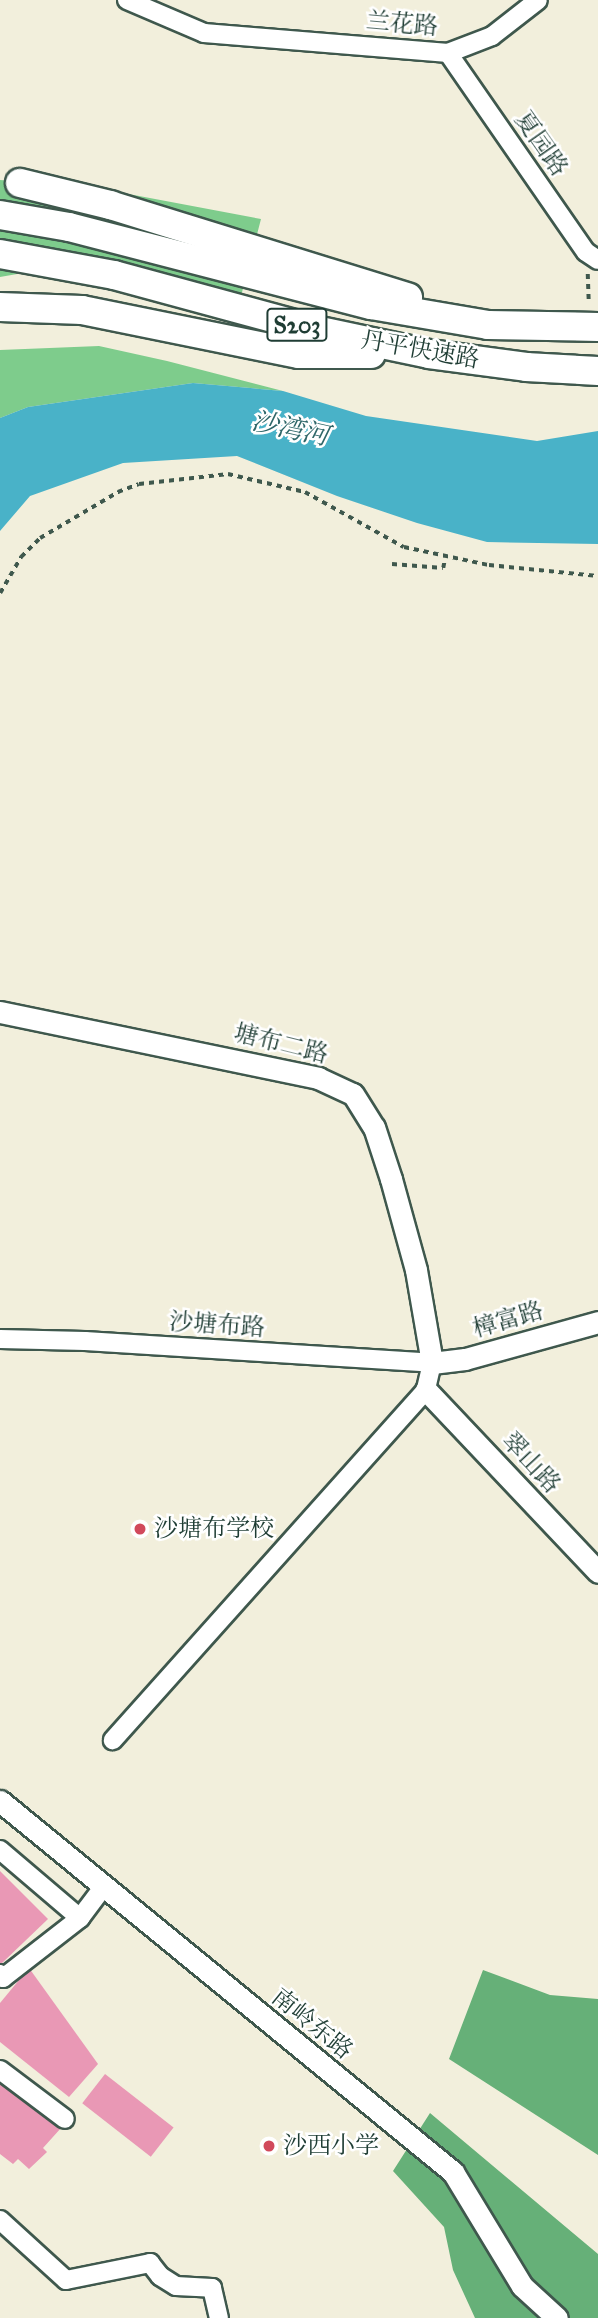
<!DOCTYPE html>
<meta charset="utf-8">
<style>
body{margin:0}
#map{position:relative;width:598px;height:2318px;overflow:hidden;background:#f2efdc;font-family:"IM FELL Great Primer","Noto Serif SC",serif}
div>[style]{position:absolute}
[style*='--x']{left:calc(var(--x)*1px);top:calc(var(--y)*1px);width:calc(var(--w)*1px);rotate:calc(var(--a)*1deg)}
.green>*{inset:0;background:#7ecc8c}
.forest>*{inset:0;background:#66b078}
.water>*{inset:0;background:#49b2c8}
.building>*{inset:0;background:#e998b5;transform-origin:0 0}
.path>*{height:3.5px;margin-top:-1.75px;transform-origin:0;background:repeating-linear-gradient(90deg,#3f584d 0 5px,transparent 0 10px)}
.roads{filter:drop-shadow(2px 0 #3f584d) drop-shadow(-2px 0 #3f584d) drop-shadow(0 2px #3f584d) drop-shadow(0 -2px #3f584d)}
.minor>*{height:18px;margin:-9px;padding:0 9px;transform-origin:9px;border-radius:9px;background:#fff}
.tertiary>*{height:21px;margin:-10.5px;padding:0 10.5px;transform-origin:10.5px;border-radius:10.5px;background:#fff}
.bridges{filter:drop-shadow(2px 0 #3f584d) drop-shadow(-2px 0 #3f584d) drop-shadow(0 2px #3f584d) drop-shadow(0 -2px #3f584d)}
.trunk-bridge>*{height:28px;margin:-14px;padding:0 14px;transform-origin:14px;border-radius:14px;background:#fff}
.dots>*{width:19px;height:19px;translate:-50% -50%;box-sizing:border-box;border:4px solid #fff;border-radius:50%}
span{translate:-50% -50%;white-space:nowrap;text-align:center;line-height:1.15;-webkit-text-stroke:5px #fff;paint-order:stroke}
.shield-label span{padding:2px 5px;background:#fff;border:2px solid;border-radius:5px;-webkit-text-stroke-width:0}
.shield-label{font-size:23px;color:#1f3d34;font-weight:700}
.street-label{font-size:24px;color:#1f3d34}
.poi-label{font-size:24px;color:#1f3d34}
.left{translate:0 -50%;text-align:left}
.water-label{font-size:26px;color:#2e6668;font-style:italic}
</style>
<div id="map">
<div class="green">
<div style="clip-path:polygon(0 180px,86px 186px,261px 219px,240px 300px,91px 261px,0 277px)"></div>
<div style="clip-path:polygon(99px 346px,167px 361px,283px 391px,193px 383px,28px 407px,0 418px,0 350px)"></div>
</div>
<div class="forest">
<div style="clip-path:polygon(483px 1970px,550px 1995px,598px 1999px,598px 2155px,449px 2059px)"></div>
<div style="clip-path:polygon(430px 2113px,598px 2254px,598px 2318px,475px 2318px,453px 2270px,444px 2227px,393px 2171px)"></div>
</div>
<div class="water">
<div style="clip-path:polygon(193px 383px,283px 391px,366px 416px,537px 441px,598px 431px,598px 544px,487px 542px,417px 523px,337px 496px,237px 456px,123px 463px,30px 496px,0 531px,0 418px,28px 407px)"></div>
</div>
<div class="building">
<div style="clip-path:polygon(0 1871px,48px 1919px,0 1965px)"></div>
<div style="clip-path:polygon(29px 1968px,98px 2064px,69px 2097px,0 2042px,0 2003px)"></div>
<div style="left:105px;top:2074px;width:87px;height:37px;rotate:38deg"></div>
<div style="clip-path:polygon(0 2082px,61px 2128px,43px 2148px,47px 2152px,29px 2169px,18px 2159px,13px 2164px,0 2154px)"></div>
</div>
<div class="path">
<div style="--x:588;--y:274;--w:30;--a:88"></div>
<div style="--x:392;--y:564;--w:51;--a:4.5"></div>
<div style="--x:443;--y:568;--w:10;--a:-79"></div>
<div style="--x:0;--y:593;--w:42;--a:-59.7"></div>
<div style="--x:21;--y:557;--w:27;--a:-45"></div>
<div style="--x:40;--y:538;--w:91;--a:-30.5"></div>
<div style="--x:118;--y:492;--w:22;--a:-21"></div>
<div style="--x:139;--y:484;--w:90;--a:-6.4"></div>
<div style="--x:228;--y:474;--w:79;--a:13.2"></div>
<div style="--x:305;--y:492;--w:113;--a:29.1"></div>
<div style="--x:404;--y:547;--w:87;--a:12"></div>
<div style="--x:489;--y:565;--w:110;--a:5.8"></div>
</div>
<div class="roads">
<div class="minor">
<div style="--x:127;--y:0;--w:84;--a:23.2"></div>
<div style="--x:204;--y:33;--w:245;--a:4.7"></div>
<div style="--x:448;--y:53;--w:47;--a:-21.1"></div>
<div style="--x:492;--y:36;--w:58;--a:-38"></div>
<div style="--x:448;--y:53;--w:242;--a:55.3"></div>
<div style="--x:586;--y:252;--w:14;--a:34"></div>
<div style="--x:0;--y:1339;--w:85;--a:1.3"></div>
<div style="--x:85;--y:1341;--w:348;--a:3.6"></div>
<div style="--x:432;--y:1363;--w:28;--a:103"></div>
<div style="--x:426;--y:1390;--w:470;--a:131.8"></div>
<div style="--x:0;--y:1850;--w:105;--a:40.4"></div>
<div style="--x:80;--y:1918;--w:38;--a:-53"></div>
<div style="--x:0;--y:1974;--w:5;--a:53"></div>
<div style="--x:3;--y:1978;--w:98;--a:-37.9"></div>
<div style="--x:0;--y:2070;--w:81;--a:37"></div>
<div style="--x:0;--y:2220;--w:89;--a:42.3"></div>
<div style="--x:66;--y:2280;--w:86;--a:-11.4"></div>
<div style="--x:150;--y:2263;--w:16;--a:52"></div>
<div style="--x:160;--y:2276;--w:19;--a:32"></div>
<div style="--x:176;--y:2286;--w:36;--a:3"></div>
<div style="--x:212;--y:2288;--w:31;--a:77"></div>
</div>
<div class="tertiary">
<div style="--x:0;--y:1012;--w:325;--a:11.7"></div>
<div style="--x:318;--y:1078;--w:38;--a:25"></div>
<div style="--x:353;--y:1094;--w:39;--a:58"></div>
<div style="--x:374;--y:1127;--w:55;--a:71.9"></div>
<div style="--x:391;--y:1179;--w:94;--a:74.6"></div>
<div style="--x:416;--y:1270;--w:94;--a:80.2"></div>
<div style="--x:432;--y:1363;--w:33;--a:-7"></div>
<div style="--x:465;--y:1359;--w:138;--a:-15.5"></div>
<div style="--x:426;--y:1390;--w:250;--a:46.6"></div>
<div style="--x:0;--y:1801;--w:586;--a:39.32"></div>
<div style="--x:453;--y:2172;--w:133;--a:58.8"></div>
<div style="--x:522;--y:2286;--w:47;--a:42.4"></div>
</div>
</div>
<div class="bridges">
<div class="trunk-bridge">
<div style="--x:20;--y:183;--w:93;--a:13.7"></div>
<div style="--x:110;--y:205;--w:312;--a:17.2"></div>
<div style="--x:0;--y:215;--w:70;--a:9.9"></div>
<div style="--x:69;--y:227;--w:312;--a:14.5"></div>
<div style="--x:371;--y:305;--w:119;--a:9.7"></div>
<div style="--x:488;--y:325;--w:110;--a:1"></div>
<div style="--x:0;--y:254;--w:116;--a:10.4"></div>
<div style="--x:114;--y:275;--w:213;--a:15.2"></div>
<div style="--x:320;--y:331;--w:111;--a:11.9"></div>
<div style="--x:429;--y:354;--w:98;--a:7.6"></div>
<div style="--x:526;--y:367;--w:72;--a:3.2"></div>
<div style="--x:0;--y:307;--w:82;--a:2.1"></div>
<div style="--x:82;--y:310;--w:221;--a:11.5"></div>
<div style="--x:299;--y:354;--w:72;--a:0"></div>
</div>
</div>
<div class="dots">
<div style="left:140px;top:1529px;background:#d1495b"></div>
<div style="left:269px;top:2146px;background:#d1495b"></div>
</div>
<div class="shield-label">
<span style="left:297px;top:325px">S203</span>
</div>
<div class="street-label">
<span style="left:402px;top:24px;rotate:5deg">兰花路</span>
<span style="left:541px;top:144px;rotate:55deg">夏园路</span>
<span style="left:420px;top:350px;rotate:10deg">丹平快速路</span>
<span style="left:281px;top:1044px;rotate:14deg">塘布二路</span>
<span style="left:508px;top:1320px;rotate:-16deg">樟富路</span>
<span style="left:217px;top:1325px;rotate:4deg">沙塘布路</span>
<span style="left:531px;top:1463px;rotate:47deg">翠山路</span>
<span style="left:312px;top:2024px;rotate:39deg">南岭东路</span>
</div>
<div class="poi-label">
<span class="left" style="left:154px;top:1529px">沙塘布学校</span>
<span class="left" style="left:283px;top:2146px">沙西小学</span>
</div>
<div class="water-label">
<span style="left:290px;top:429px;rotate:12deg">沙湾河</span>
</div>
</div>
